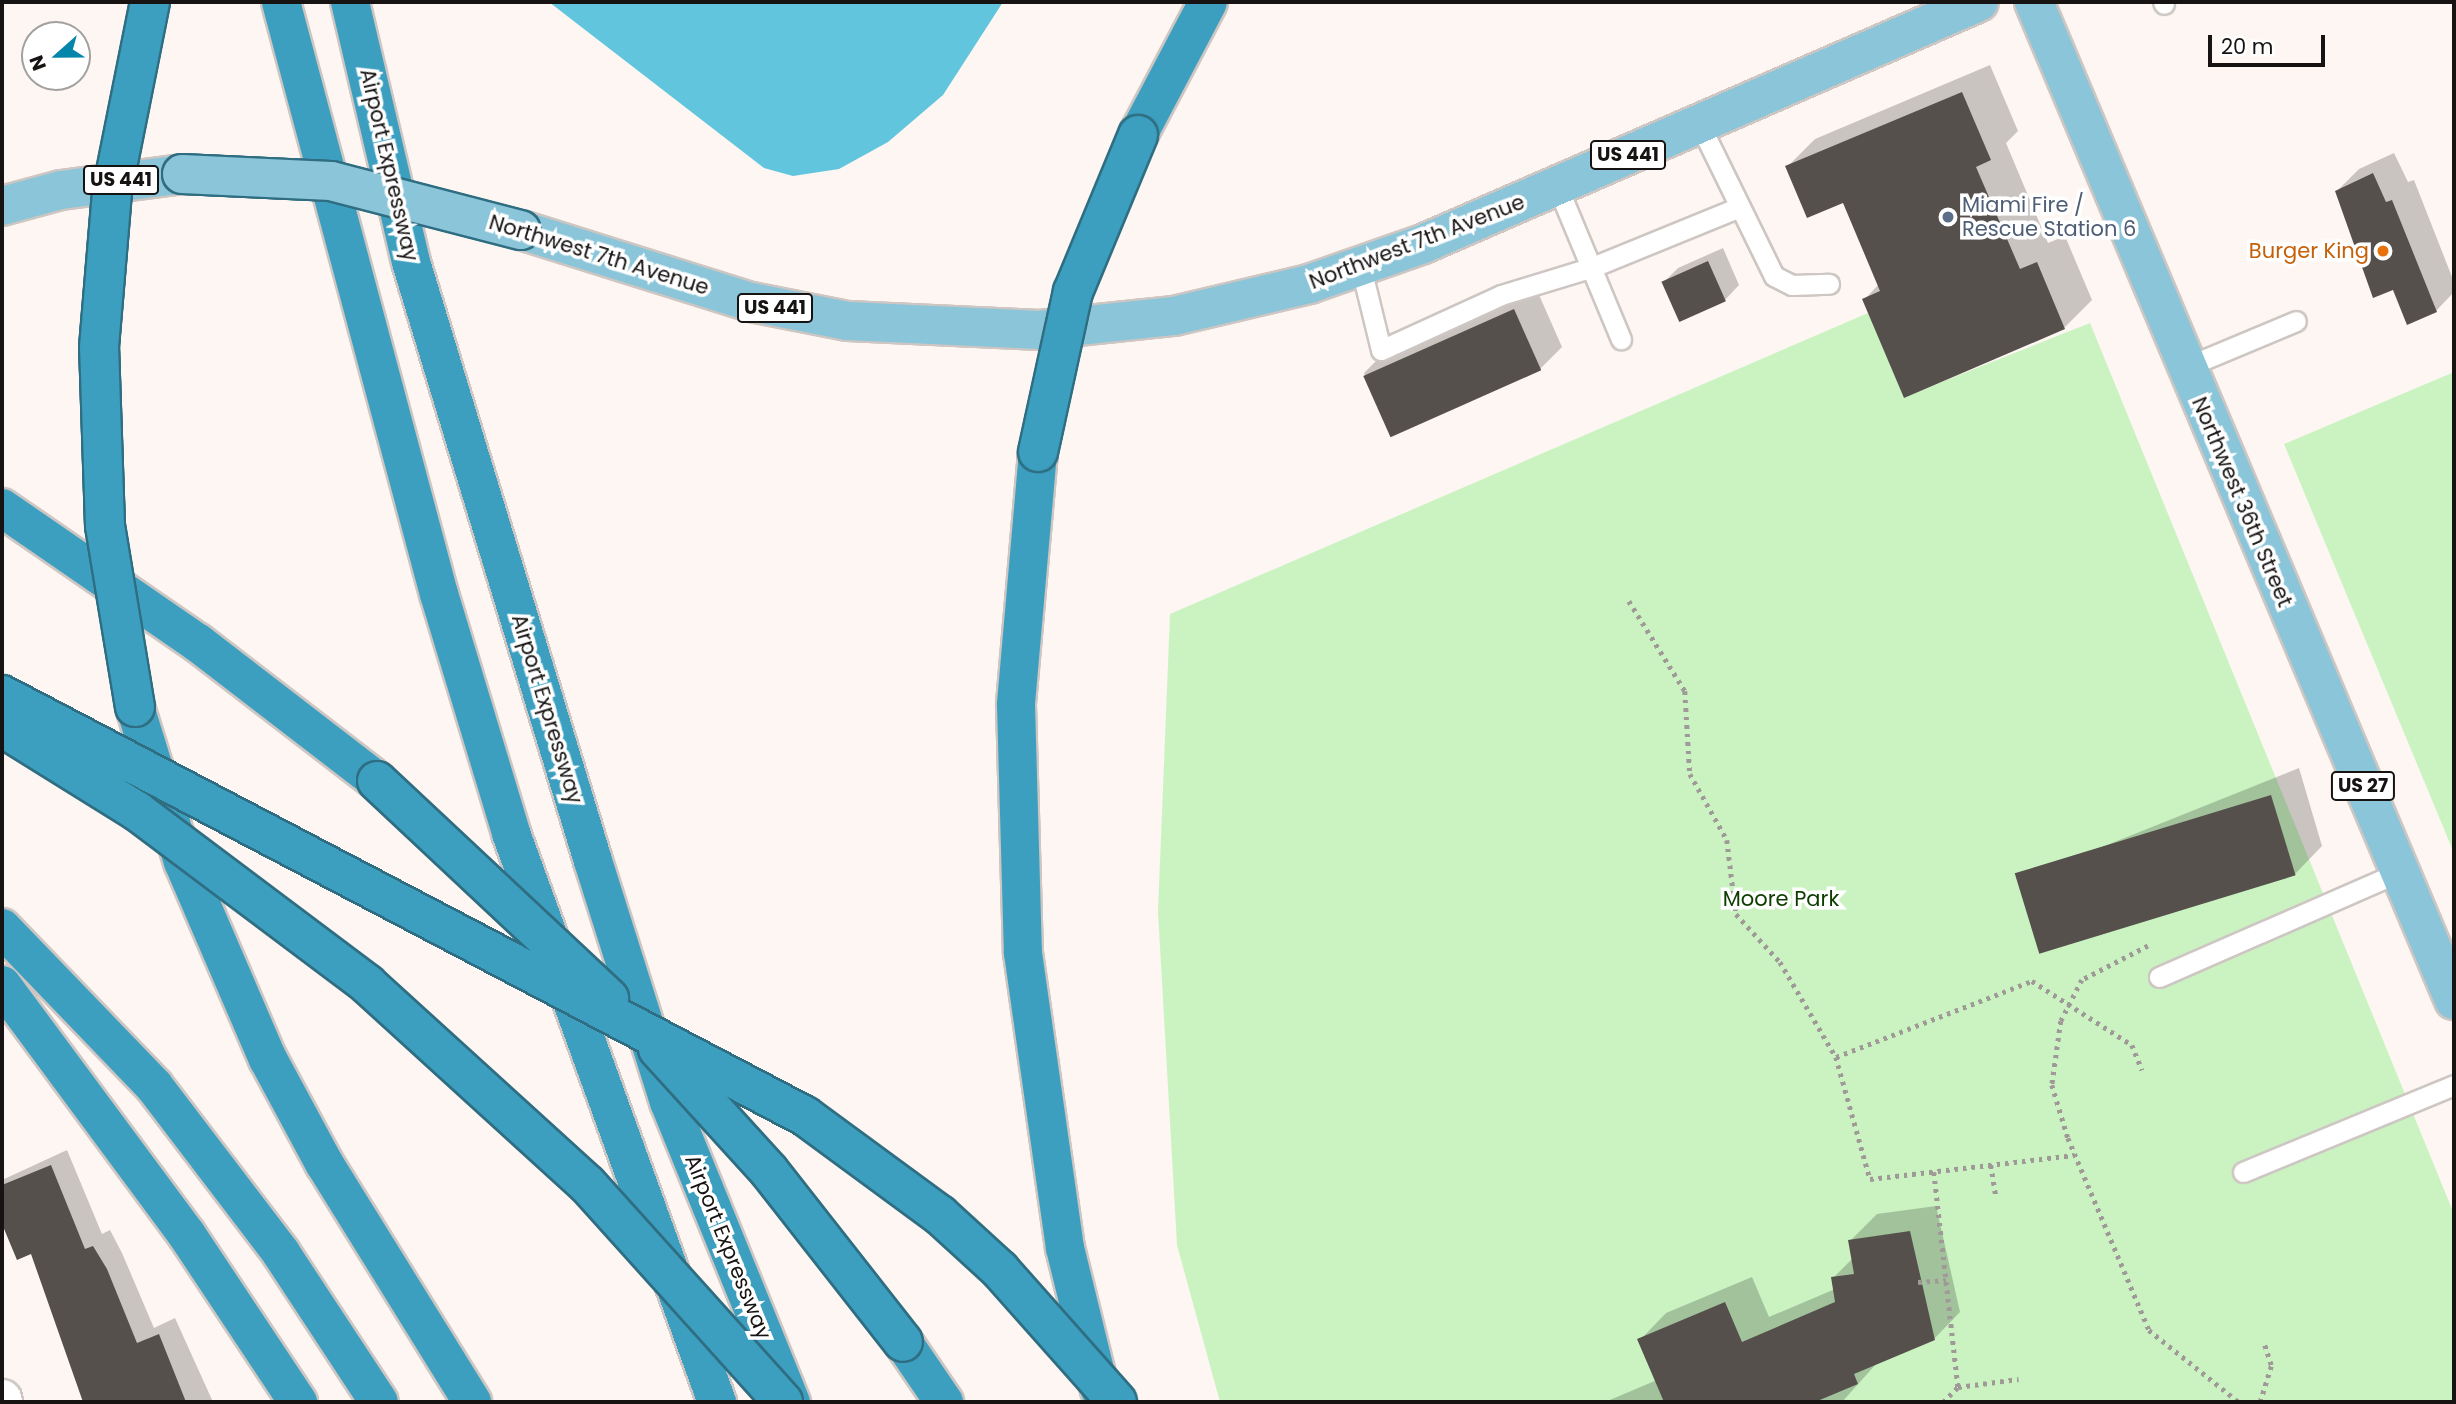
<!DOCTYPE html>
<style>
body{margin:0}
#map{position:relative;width:2456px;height:1404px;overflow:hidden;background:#fdf6f2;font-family:Poppins,sans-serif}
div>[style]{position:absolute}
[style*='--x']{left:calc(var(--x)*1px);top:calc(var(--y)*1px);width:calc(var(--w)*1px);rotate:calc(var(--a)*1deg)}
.green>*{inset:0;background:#cbf3c2}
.water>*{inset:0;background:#60c5dd}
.shadow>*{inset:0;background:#0003}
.building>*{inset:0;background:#56504d;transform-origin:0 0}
.path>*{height:4.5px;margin-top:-2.25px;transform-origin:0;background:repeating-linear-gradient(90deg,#9f9a97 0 3.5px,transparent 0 8.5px)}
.roads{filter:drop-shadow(2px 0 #cdc6c2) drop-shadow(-2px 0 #cdc6c2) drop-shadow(0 2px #cdc6c2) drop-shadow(0 -2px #cdc6c2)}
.service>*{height:19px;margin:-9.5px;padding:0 9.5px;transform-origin:9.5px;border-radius:9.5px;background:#fff}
.minor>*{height:37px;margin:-18.5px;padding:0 18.5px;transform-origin:18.5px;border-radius:18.5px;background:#fff}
.primary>*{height:38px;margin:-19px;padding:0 19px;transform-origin:19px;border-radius:19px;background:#8ac5d9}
.motorway>*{height:38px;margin:-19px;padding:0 19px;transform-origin:19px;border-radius:19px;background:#3c9fbf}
.bridges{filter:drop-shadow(2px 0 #2f6e82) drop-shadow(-2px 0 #2f6e82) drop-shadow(0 2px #2f6e82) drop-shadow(0 -2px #2f6e82)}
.primary-bridge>*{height:38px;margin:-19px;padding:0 19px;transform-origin:19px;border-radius:19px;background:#8ac5d9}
.motorway-bridge>*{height:38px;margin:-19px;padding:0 19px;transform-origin:19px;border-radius:19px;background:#3c9fbf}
.dots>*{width:19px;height:19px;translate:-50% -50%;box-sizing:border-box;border:4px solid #fff;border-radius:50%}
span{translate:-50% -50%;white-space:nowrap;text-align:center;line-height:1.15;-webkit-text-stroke:7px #fff;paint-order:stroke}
.shield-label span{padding:2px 5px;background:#fff;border:2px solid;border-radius:5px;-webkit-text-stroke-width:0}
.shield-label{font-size:19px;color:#161312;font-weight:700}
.street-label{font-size:21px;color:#161312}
.service-label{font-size:21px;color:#4e5e75}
.left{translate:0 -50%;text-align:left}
.food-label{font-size:21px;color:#c56008}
.right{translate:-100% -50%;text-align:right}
.park-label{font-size:21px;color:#0d3e00}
.frame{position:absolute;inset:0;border:4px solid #161312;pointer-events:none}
.north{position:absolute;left:21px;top:21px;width:70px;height:70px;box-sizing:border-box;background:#fff;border:2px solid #a2a1a0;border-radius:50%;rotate:249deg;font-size:19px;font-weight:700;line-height:28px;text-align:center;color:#161312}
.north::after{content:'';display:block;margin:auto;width:24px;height:32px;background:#0585a9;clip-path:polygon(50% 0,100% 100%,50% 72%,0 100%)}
.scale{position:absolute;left:2208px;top:35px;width:117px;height:32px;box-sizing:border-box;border:4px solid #161312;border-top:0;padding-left:9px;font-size:21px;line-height:24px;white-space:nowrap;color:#161312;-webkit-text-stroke:5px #fff;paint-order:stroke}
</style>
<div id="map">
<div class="green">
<div style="clip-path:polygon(1868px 313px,1904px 397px,2090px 323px,2454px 1214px,2454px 1402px,1220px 1402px,1177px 1245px,1158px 912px,1170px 614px)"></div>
<div style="clip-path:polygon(2454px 372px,2454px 853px,2284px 444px)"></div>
</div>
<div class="water">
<div style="clip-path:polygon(549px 2px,1003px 2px,943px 95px,888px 142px,839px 169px,793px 176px,764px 168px)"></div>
</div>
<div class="shadow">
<div style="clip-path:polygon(1990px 65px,2018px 131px,2006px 143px,2048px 243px,2065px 236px,2092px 300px,2064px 328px,1864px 300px,1879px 284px,1844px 200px,1787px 167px,1815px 139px)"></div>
<div style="clip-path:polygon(2394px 153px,2408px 182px,2414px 180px,2454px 282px,2454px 292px,2436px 311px,2394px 288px,2337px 191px,2359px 169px)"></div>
<div style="clip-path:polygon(1723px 248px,1739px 285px,1725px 300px,1664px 282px,1678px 268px)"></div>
<div style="clip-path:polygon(1536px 288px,1562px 347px,1540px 369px,1392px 434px,1364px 373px,1386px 351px)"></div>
<div style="clip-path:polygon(2299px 768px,2322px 846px,2295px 874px,2024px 895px,2052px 867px)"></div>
<div style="clip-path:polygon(67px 1150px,102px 1234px,110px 1230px,122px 1253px,154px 1328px,175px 1318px,213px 1402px,91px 1402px,32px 1252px,18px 1257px,2px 1219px,2px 1180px)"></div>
<div style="clip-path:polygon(1936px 1206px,1960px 1312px,1934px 1339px,1877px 1363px,1842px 1402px,1605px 1402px,1657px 1380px,1640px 1340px,1666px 1313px,1752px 1277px,1769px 1317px,1835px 1289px,1833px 1278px,1853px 1258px,1850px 1241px,1877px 1214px)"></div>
</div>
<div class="building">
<div style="clip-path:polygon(1962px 92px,1991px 160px,1976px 167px,2020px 269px,2037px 262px,2065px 329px,1904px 398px,1862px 299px,1880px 291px,1843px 203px,1807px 218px,1785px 166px)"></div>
<div style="clip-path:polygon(2373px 173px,2386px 202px,2392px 200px,2437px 312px,2407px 325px,2393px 290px,2373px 298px,2335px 191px)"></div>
<div style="left:1708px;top:261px;width:44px;height:51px;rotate:66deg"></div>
<div style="left:1514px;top:309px;width:67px;height:165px;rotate:66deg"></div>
<div style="left:2271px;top:795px;width:84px;height:268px;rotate:73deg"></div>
<div style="clip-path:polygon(51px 1165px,85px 1249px,93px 1246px,107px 1269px,137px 1343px,159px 1334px,186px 1402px,83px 1402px,31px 1254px,17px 1260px,2px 1224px,2px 1185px)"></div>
<div style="clip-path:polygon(1910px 1231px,1935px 1340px,1854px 1374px,1858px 1384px,1815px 1402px,1664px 1402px,1637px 1339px,1725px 1302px,1742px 1342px,1835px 1302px,1831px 1277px,1854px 1274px,1848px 1240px)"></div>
</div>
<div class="path">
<div style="--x:1629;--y:601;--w:106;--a:58.1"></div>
<div style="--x:1685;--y:691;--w:83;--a:86.6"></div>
<div style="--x:1690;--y:774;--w:76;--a:60.7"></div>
<div style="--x:1727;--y:840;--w:75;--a:83.1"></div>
<div style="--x:1736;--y:914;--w:65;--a:47.5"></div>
<div style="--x:1780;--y:962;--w:110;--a:59.5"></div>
<div style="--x:1836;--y:1057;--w:210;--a:-21.2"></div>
<div style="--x:2032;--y:981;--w:119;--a:32.6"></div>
<div style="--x:2132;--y:1045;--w:27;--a:68"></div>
<div style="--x:2148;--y:946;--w:74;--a:152.7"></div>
<div style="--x:2082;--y:980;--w:46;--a:117.1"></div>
<div style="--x:2061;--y:1021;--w:65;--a:98"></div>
<div style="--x:2052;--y:1085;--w:55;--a:73.2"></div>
<div style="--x:2068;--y:1138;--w:208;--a:67.1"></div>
<div style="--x:2149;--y:1330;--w:115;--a:38.7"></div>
<div style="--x:1836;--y:1057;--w:127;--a:74.4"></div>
<div style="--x:1870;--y:1179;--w:206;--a:-6.7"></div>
<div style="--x:1991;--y:1165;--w:32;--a:81"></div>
<div style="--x:1934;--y:1172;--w:216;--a:83.6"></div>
<div style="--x:1958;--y:1387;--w:61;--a:-7.6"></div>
<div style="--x:1918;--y:1282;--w:28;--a:-4"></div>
<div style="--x:1943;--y:1402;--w:21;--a:-45"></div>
<div style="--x:2260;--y:1402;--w:39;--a:-73"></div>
<div style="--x:2271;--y:1365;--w:22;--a:-108"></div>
</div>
<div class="roads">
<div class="service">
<div style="--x:2163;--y:2;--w:2;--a:63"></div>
<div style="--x:1699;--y:123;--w:170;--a:63.9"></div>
<div style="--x:1774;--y:276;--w:20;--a:27"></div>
<div style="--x:1792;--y:285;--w:37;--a:-2"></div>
<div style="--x:1558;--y:188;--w:164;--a:67.4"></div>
<div style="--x:1361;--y:268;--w:84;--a:76.3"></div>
<div style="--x:1381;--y:350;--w:132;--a:-24.6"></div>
<div style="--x:1501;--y:295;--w:93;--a:-16.9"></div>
<div style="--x:1590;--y:268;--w:159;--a:-22.2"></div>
<div style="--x:2186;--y:367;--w:119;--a:-22.7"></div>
<div style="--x:2159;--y:977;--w:262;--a:-23.6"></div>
<div style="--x:2243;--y:1172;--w:228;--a:-22.4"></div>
</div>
<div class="minor">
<div style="--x:2;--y:1398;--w:4;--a:76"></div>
</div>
<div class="primary">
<div style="--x:2034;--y:2;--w:1083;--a:67.18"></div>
<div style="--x:2;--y:206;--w:61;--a:-15.2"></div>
<div style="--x:61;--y:190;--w:122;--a:-7.5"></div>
<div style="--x:521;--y:230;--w:241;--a:17.4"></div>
<div style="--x:751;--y:302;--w:99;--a:11.1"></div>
<div style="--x:848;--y:321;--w:192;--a:2.7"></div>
<div style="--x:1040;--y:330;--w:135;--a:-6"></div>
<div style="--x:1174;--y:316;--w:139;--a:-13.3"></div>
<div style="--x:1309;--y:284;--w:121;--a:-19.3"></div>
<div style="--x:1423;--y:244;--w:606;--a:-23.52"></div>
</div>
<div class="motorway">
<div style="--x:281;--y:2;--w:613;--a:75.06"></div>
<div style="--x:439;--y:594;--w:250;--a:73.2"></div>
<div style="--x:511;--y:833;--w:605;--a:70.1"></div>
<div style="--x:350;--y:2;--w:267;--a:76.8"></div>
<div style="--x:411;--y:262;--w:626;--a:73.1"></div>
<div style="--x:593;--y:861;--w:253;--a:72.5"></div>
<div style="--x:669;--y:1102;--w:324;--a:67.9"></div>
<div style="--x:1138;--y:135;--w:150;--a:-62.2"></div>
<div style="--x:1038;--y:452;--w:254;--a:95"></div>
<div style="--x:1016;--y:705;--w:248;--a:88.4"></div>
<div style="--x:1023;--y:953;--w:298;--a:81.9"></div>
<div style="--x:1065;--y:1248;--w:146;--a:76.2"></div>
<div style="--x:2;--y:508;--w:238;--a:34.6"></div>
<div style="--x:198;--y:643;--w:226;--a:37.6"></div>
<div style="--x:135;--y:707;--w:162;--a:72.8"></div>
<div style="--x:183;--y:862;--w:215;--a:66.7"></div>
<div style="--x:268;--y:1059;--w:118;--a:61.7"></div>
<div style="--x:324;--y:1163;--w:281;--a:58.2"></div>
<div style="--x:2;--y:928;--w:219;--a:46.1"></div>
<div style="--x:154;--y:1086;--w:210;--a:52.7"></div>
<div style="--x:281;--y:1253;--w:178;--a:56.7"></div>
<div style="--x:2;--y:985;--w:311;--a:53.5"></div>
<div style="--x:187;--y:1235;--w:201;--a:56.4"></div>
<div style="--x:903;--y:1342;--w:73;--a:55.7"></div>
</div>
</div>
<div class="bridges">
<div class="primary-bridge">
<div style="--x:182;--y:174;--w:149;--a:2.7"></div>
<div style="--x:331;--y:181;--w:196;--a:14.5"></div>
</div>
<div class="motorway-bridge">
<div style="--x:1038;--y:452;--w:164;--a:-77.7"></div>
<div style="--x:1073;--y:292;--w:170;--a:-67.5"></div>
<div style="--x:2;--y:695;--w:907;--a:27.67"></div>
<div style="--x:805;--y:1116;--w:167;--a:36.3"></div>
<div style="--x:940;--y:1215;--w:81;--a:42.5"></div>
<div style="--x:1000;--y:1270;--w:176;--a:48.4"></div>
<div style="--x:135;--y:707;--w:183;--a:-99.4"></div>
<div style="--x:105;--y:526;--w:179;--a:-91.9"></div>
<div style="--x:99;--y:347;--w:156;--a:-85.2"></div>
<div style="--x:112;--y:192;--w:194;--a:-78.7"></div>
<div style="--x:2;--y:727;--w:159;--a:31.9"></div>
<div style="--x:137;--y:811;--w:288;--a:36.9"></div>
<div style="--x:367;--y:984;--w:297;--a:42.3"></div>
<div style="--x:587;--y:1184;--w:293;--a:48"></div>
<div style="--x:377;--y:781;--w:318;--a:43.1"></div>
<div style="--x:658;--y:1049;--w:165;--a:47.7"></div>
<div style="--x:769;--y:1171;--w:217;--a:51.9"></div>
</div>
</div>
<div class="dots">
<div style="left:1948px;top:217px;background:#5c6f8a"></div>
<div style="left:2383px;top:251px;background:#e8710a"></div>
</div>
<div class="shield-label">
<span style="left:1628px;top:155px">US 441</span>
<span style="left:121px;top:180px">US 441</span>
<span style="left:775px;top:308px">US 441</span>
<span style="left:2363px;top:786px">US 27</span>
</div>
<div class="street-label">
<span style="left:389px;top:165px;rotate:77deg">Airport Expressway</span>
<span style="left:1417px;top:242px;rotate:-21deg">Northwest 7th Avenue</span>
<span style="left:599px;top:255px;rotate:17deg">Northwest 7th Avenue</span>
<span style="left:2242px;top:502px;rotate:67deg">Northwest 36th Street</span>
<span style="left:547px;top:709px;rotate:73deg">Airport Expressway</span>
<span style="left:728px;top:1247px;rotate:68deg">Airport Expressway</span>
</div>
<div class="service-label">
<span class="left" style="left:1962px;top:217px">Miami Fire /<br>Rescue Station 6</span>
</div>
<div class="food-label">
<span class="right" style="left:2369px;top:251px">Burger King</span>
</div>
<div class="park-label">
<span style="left:1781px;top:899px">Moore Park</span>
</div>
<div class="frame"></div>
<div class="north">N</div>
<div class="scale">20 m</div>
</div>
